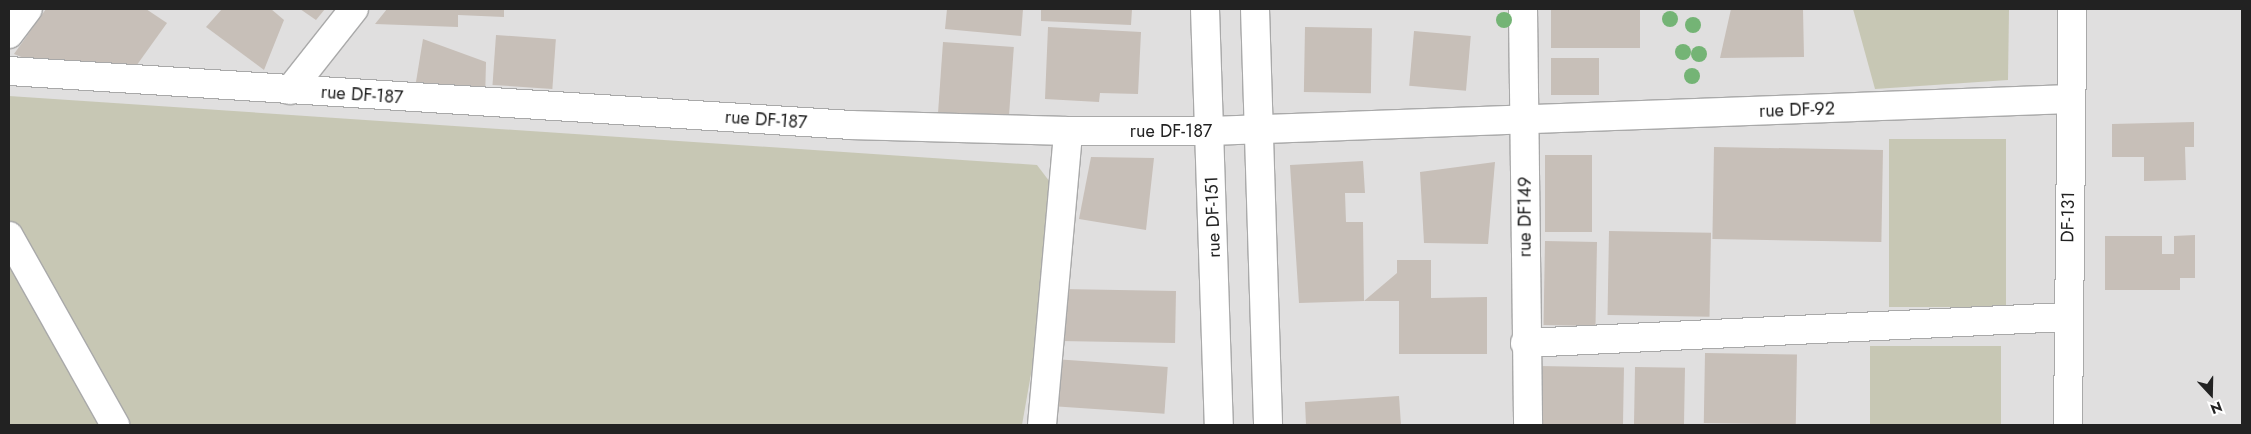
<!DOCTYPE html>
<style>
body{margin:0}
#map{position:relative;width:2251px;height:434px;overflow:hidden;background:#f2efe9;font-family:Jost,sans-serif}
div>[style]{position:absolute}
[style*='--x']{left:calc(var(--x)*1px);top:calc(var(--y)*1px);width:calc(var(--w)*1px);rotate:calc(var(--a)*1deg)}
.residential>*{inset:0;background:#e0dfdf;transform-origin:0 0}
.construction>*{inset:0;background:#c7c7b4;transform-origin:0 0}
.building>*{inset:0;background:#c7bfb8;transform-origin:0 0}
.roads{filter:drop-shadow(1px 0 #a9a9a9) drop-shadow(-1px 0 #a9a9a9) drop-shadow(0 1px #a9a9a9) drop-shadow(0 -1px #a9a9a9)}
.minor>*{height:28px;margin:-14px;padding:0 14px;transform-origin:14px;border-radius:14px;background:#fff}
.trees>*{width:16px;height:16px;margin:-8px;border-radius:50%;background:#74b475}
span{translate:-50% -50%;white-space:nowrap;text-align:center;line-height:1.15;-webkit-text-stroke:4px #fff;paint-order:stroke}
.street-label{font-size:18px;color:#222}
.frame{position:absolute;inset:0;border:10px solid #222;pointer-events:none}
.north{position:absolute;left:2186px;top:369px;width:50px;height:50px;-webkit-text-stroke:4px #fff;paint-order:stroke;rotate:159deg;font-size:14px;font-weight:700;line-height:20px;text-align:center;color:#222}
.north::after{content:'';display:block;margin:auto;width:18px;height:22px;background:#222;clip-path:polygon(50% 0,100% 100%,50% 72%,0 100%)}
</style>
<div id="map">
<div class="residential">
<div style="left:9px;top:9px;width:2233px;height:416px"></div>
</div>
<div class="construction">
<div style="clip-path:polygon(1853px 9px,2009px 9px,2008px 80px,1875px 89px)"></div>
<div style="clip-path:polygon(9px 96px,1037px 165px,1062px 198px,1022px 425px,9px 425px)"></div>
<div style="left:1889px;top:139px;width:117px;height:168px"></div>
<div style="left:2001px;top:346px;width:79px;height:131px;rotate:90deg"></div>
</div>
<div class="building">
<div style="clip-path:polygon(46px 9px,146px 9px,167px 23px,134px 69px,48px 68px,14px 54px)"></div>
<div style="clip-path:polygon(222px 9px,271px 9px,284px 20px,264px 70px,206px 27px)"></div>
<div style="clip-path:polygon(300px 9px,325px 9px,316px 20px)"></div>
<div style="clip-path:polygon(387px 9px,504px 9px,504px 17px,458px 15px,458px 27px,375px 24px)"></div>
<div style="clip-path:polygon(947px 9px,1023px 9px,1021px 36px,945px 29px)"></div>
<div style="clip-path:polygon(1041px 9px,1132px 9px,1131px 25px,1041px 21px)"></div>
<div style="left:1551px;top:9px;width:89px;height:39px"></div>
<div style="clip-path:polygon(1731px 9px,1803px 9px,1804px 57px,1720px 58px)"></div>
<div style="clip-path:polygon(1048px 27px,1141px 32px,1138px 94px,1100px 93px,1099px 102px,1045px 99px)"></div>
<div style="left:1305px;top:27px;width:67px;height:65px;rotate:1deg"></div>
<div style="left:1414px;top:31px;width:57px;height:55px;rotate:5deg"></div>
<div style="left:496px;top:35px;width:60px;height:50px;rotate:4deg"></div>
<div style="clip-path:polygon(423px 39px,486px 62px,485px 101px,414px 94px)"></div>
<div style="left:943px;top:42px;width:71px;height:78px;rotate:4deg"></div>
<div style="left:1551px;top:58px;width:48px;height:37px"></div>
<div style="clip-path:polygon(2194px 122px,2194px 147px,2185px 147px,2186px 180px,2144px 181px,2144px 157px,2112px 157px,2112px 124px)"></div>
<div style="left:1714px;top:147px;width:169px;height:92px;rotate:1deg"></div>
<div style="left:1545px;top:155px;width:47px;height:77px"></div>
<div style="clip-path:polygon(1091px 157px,1154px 158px,1146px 230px,1079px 219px)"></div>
<div style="clip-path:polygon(1363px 161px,1365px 193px,1345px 193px,1346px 222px,1363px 222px,1364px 301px,1299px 303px,1290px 165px)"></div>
<div style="clip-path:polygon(1495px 162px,1488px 244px,1424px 243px,1420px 172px)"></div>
<div style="left:1609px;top:231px;width:102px;height:84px;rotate:1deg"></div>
<div style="clip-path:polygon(2195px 235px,2195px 278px,2180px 278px,2180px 290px,2105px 290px,2105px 236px,2162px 236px,2162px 254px,2174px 254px,2174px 236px)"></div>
<div style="left:1545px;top:241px;width:52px;height:84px;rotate:1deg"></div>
<div style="clip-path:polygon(1397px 260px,1431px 260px,1431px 298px,1487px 297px,1487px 354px,1399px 354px,1399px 301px,1364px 301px,1397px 273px)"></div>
<div style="left:1061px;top:289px;width:115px;height:52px;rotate:1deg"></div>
<div style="left:1705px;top:353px;width:92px;height:70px;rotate:1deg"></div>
<div style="left:1054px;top:359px;width:114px;height:47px;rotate:4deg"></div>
<div style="left:1539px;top:366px;width:85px;height:59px;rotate:1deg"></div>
<div style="left:1635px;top:367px;width:50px;height:58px;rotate:1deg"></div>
<div style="clip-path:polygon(1399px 396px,1401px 425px,1306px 425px,1305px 402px)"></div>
</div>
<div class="roads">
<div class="minor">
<div style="--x:1205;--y:9;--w:416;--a:88.1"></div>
<div style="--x:1255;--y:9;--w:416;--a:88.2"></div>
<div style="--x:1523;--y:9;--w:416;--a:89.3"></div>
<div style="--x:9;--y:34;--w:31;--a:-53"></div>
<div style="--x:9;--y:71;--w:843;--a:3.67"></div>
<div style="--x:850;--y:125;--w:218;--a:1.6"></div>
<div style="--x:1068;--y:131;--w:142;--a:0"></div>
<div style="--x:1210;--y:131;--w:861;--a:-2.13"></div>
<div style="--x:290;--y:90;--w:103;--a:-51.7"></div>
<div style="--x:9;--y:236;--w:217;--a:60.7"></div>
<div style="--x:1525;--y:343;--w:543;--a:-2.75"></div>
<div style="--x:1042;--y:425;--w:295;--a:-84.9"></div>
<div style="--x:2068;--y:425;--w:416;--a:-89.4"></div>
</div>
</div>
<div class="trees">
<div style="left:1670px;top:19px"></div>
<div style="left:1504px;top:20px"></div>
<div style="left:1693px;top:25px"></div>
<div style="left:1683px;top:52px"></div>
<div style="left:1699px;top:54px"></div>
<div style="left:1692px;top:76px"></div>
</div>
<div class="street-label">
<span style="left:362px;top:95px;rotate:4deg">rue DF-187</span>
<span style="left:1797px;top:110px;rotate:-2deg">rue DF-92</span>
<span style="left:766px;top:120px;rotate:4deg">rue DF-187</span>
<span style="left:1171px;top:131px">rue DF-187</span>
<span style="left:1213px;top:217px;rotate:-92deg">rue DF-151</span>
<span style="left:1525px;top:217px;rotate:-90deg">rue DF149</span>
<span style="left:2068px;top:217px;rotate:-89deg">DF-131</span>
</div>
<div class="frame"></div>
<div class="north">N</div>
</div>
